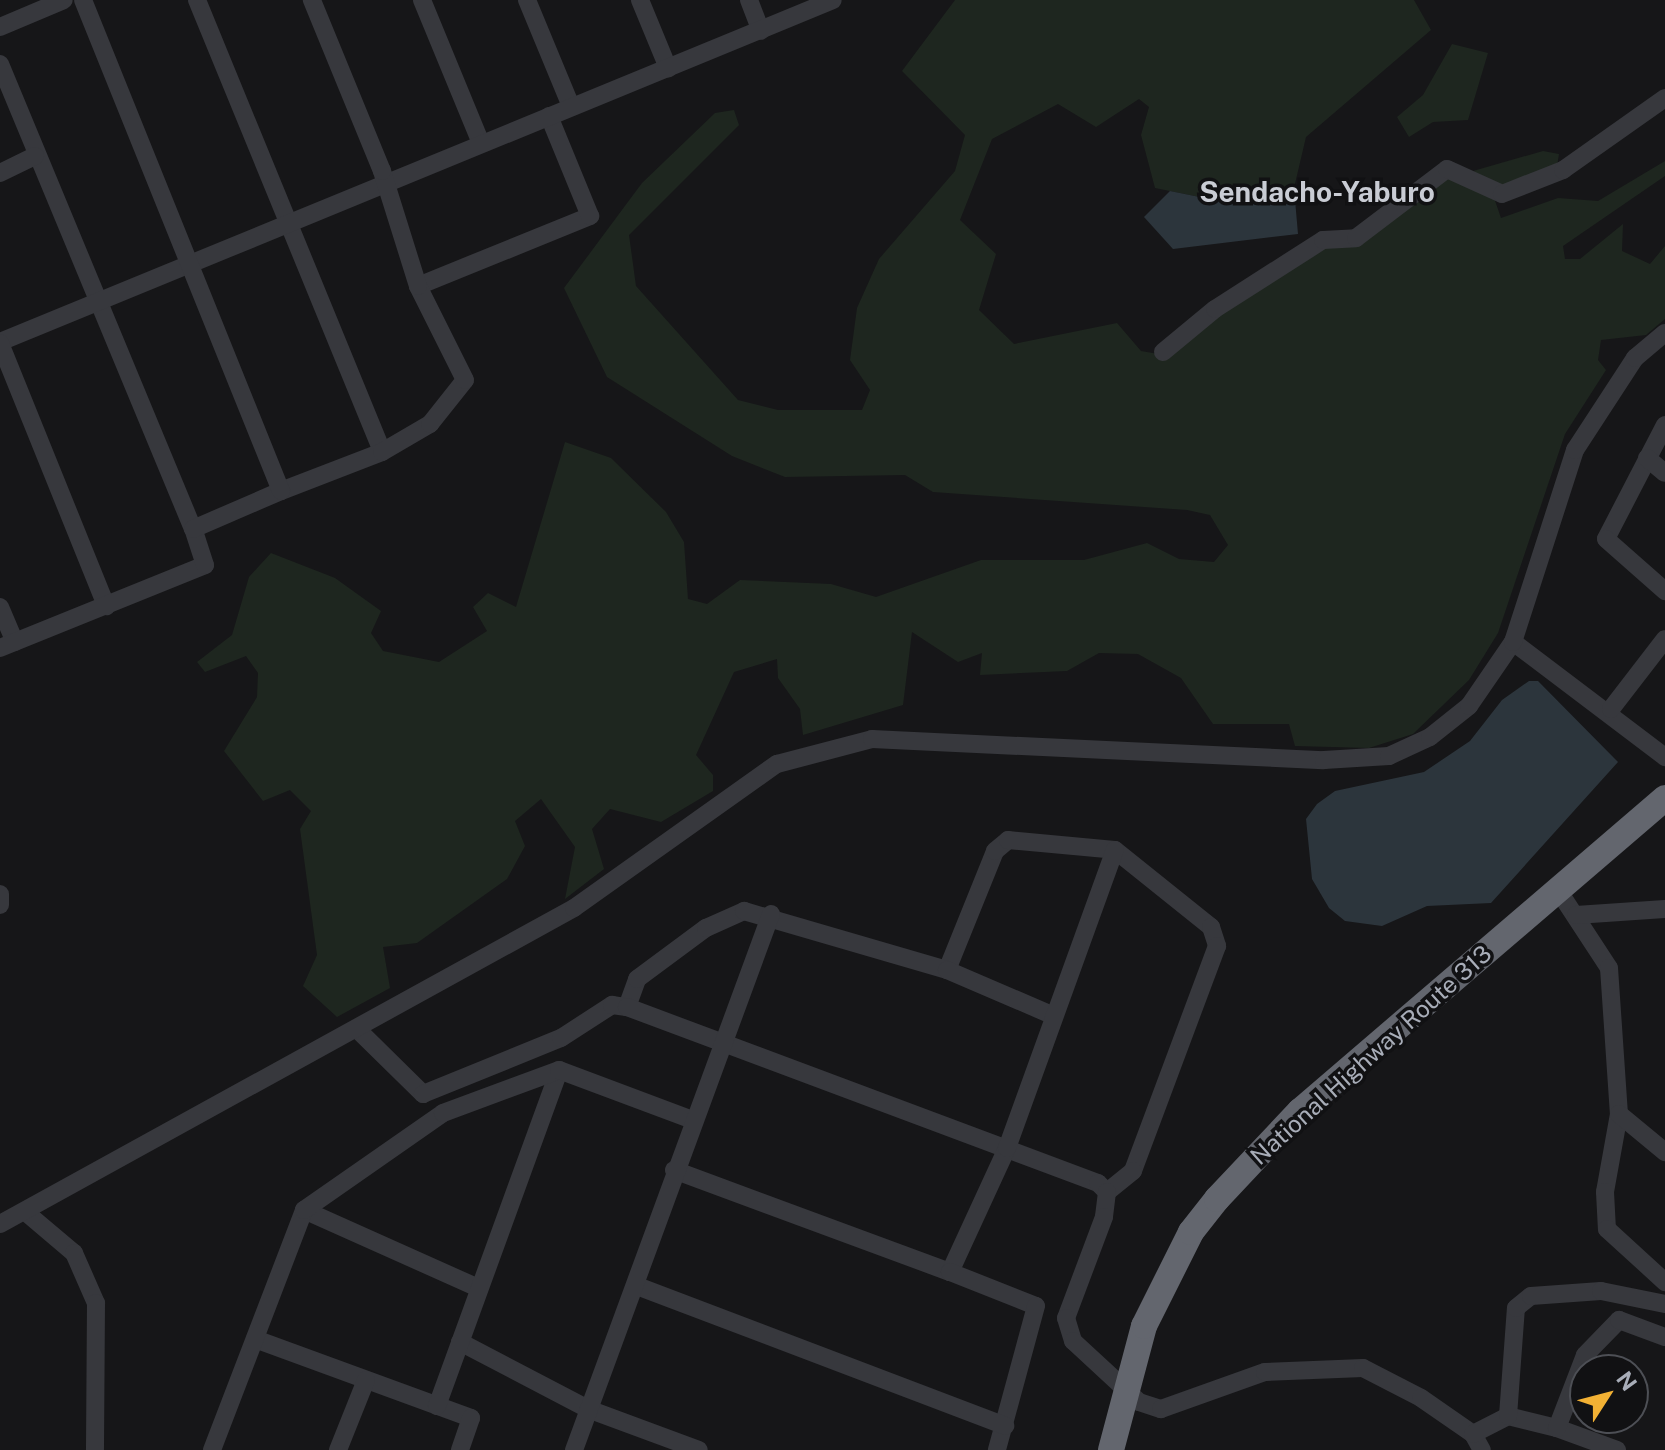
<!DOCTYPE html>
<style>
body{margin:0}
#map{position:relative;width:1665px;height:1450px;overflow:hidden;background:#161618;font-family:"Public Sans",sans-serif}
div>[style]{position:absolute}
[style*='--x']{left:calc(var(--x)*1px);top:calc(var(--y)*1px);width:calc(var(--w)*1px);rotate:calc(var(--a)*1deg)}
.green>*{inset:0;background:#1e261f}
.water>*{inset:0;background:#2c353c}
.minor>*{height:18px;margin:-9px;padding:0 9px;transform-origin:9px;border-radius:9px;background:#37383d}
.highway>*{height:26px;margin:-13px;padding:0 13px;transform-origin:13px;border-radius:13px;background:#63666e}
span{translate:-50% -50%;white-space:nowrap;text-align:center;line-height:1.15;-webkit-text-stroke:7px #111113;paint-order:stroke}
.street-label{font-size:24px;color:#a8adb8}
.quarter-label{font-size:28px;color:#c9ccd4;font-weight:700}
.north{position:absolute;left:1569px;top:1354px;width:80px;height:80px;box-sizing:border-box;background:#111113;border:2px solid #4d4f55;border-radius:50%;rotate:54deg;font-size:22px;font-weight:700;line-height:32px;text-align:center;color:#a8adb8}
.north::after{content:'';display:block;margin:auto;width:28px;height:36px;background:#f2b134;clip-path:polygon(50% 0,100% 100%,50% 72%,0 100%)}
</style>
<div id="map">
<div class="green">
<div style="clip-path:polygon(955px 0,1414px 0,1431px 30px,1306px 137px,1294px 188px,1229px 203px,1155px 188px,1141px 135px,1149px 107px,1139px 99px,1096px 127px,1058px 104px,992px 139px,960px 220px,996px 254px,979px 310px,1014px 344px,1117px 323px,1141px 351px,1170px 356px,1217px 313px,1324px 243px,1353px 247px,1441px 176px,1492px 192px,1501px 218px,1558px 198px,1598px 201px,1665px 161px,1665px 176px,1563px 246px,1565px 259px,1580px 259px,1623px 224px,1622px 251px,1650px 264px,1665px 246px,1665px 319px,1646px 335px,1601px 340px,1598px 360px,1606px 370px,1565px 434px,1498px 633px,1469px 680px,1413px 734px,1369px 748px,1295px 746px,1289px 724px,1213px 724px,1181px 678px,1138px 654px,1099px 653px,1067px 671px,980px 675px,982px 653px,958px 662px,912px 632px,903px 705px,803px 735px,800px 709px,778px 678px,777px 659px,734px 672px,696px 755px,713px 775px,713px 791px,661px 822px,610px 809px,592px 829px,604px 869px,565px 899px,575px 847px,541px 799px,515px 821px,525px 846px,507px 879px,417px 943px,383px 947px,390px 988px,337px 1017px,303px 986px,317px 955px,300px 829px,311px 811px,290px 790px,263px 801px,224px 751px,257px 697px,258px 673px,246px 656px,205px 672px,197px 662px,232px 635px,249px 577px,271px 553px,335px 578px,381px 611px,371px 633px,383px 651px,439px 662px,487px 631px,473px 607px,488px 593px,516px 607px,565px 442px,611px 458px,666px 512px,684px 542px,688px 599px,707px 604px,740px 580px,831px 584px,876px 597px,981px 560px,1084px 560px,1147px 543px,1179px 559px,1214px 562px,1228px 545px,1210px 515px,1187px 510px,933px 492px,905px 475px,785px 477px,732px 456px,607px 377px,564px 288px,642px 183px,715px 113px,734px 110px,739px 125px,629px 235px,636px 286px,738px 400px,778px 410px,862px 410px,870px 390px,850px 360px,857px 308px,879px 259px,955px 171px,965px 135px,902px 71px)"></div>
<div style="clip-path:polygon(1452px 44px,1488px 53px,1468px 120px,1433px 122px,1409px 137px,1397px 117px,1423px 95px)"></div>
<div style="clip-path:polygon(1543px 151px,1559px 154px,1557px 166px,1503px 187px,1473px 171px)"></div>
</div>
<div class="water">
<div style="clip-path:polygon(1294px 188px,1298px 234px,1173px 249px,1144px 217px,1170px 191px,1229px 203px)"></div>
<div style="clip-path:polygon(1529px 681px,1538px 681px,1618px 762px,1491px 903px,1427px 906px,1382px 926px,1345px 921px,1329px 908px,1312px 879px,1306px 819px,1317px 804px,1335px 791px,1424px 772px,1470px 741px,1502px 700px)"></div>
</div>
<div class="minor">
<div style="--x:197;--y:0;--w:488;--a:67.7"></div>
<div style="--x:422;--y:0;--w:155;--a:67.6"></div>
<div style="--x:527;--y:0;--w:115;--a:67.5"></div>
<div style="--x:640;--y:0;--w:74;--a:67.6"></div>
<div style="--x:749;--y:0;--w:33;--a:69"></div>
<div style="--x:0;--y:27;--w:69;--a:-22.9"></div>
<div style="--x:0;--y:64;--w:503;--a:67.46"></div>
<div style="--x:0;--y:173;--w:39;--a:-26"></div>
<div style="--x:418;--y:286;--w:186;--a:-22.1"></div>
<div style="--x:590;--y:216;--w:108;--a:-112.3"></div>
<div style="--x:0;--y:342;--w:900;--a:-22.32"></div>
<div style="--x:0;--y:343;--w:284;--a:68"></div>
<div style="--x:1163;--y:352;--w:67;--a:-39.6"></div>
<div style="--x:1215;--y:309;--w:128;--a:-32.6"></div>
<div style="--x:1323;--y:240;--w:33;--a:-3"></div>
<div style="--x:1356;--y:238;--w:114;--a:-37.2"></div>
<div style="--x:1447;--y:169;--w:60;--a:24.4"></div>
<div style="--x:1502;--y:194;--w:66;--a:-21.5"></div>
<div style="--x:1563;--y:170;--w:125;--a:-35.2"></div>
<div style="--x:1665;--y:425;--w:128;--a:117.4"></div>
<div style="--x:1606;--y:539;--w:79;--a:41.4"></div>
<div style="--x:1647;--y:458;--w:23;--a:40"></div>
<div style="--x:281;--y:491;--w:108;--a:-21.1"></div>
<div style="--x:382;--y:452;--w:56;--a:-30.3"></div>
<div style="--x:430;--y:424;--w:56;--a:-51.5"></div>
<div style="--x:465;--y:380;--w:105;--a:-116.6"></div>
<div style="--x:418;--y:286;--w:121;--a:-107.4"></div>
<div style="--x:382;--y:171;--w:185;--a:-112.3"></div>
<div style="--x:0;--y:607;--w:38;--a:67"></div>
<div style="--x:1513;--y:642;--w:191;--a:37.1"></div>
<div style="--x:0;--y:648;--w:221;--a:-22"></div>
<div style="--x:205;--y:565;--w:38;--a:-108"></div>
<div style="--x:193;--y:529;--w:96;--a:-23.4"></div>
<div style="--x:281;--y:491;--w:529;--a:-111.96"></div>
<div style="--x:1611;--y:709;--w:88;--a:-52.4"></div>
<div style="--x:1558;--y:890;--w:93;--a:56.8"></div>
<div style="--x:1609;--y:968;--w:146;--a:86.1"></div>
<div style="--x:1619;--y:1114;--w:79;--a:100.2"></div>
<div style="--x:1605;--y:1192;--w:37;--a:87"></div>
<div style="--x:1607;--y:1229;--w:79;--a:42.4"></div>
<div style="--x:0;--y:894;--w:11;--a:90"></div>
<div style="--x:1576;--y:915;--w:89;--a:-3.9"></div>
<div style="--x:947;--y:970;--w:128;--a:-68"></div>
<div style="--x:995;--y:851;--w:17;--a:-40"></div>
<div style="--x:1008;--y:840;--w:107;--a:5.3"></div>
<div style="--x:1115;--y:850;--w:123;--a:38.7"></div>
<div style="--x:1211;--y:927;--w:20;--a:72"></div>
<div style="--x:1217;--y:946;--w:240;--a:110.5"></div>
<div style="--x:1133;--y:1171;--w:33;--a:141"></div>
<div style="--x:627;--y:1007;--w:30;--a:-70"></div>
<div style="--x:637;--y:979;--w:86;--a:-36.5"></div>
<div style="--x:706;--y:928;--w:42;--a:-24.1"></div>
<div style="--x:744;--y:911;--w:211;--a:16.2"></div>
<div style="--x:947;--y:970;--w:114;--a:23.2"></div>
<div style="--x:359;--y:1031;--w:90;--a:44.5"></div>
<div style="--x:423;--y:1094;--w:149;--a:-22.1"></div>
<div style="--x:561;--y:1038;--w:61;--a:-32.9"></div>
<div style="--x:612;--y:1005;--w:15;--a:8"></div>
<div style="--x:627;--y:1007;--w:503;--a:20.49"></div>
<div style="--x:1098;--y:1183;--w:13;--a:45"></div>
<div style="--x:1107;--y:1192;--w:25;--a:97"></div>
<div style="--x:1104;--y:1217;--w:108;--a:110.6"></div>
<div style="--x:1066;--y:1318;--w:24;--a:73"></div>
<div style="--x:1073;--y:1341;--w:90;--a:42.7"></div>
<div style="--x:1139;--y:1402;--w:23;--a:18"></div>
<div style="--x:1161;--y:1409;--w:110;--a:-19.6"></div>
<div style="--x:1265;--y:1372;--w:98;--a:-2.3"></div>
<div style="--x:1363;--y:1368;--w:65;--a:27.3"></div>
<div style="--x:1421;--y:1398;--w:63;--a:34.7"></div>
<div style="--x:1473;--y:1434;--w:18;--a:61"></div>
<div style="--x:1619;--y:1114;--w:60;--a:39.6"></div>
<div style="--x:674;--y:1170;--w:294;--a:20.3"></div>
<div style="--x:950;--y:1272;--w:136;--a:-65.3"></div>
<div style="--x:1007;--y:1148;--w:317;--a:-70.1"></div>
<div style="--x:304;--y:1210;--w:188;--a:24.1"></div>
<div style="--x:29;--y:1215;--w:59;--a:40.2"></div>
<div style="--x:74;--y:1253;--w:55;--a:66.3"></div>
<div style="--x:96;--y:1303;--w:147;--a:90.4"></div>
<div style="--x:0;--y:1224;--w:655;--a:-28.83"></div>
<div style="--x:574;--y:908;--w:249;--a:-35.4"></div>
<div style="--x:777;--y:764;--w:98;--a:-14.7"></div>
<div style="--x:872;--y:739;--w:452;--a:2.7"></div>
<div style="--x:1324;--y:760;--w:65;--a:-3.5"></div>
<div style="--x:1389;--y:756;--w:45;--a:-24.9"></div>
<div style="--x:1430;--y:737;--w:50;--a:-38.5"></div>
<div style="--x:1469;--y:706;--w:78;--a:-55.5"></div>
<div style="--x:1513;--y:642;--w:202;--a:-72.1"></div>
<div style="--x:1575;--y:450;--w:110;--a:-56.9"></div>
<div style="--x:1635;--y:358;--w:39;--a:-40"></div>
<div style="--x:950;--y:1272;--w:92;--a:21.6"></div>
<div style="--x:1036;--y:1306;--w:149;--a:105.2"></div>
<div style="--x:637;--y:1286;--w:394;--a:20.8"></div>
<div style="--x:255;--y:1339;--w:230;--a:20.1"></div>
<div style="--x:471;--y:1418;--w:34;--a:109"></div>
<div style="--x:460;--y:1342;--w:144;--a:27.6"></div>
<div style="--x:588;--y:1409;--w:118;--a:20.3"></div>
<div style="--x:437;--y:1406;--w:357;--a:-70"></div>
<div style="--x:1508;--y:1416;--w:50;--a:13.8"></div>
<div style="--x:1473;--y:1434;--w:39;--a:-27"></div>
<div style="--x:1508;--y:1416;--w:108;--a:-85.8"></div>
<div style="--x:1516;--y:1308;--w:19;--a:-39"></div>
<div style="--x:1531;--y:1296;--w:70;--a:-4.1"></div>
<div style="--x:1601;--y:1291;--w:65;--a:11.5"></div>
<div style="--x:212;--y:1450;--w:257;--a:-69"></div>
<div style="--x:304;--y:1210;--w:169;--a:-34.9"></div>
<div style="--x:443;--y:1113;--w:124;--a:-20.3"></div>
<div style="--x:559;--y:1070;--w:143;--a:20.5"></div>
<div style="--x:338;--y:1450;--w:75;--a:-68.2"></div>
<div style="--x:574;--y:1450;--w:571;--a:-69.82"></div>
<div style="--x:1617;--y:1450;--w:64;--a:-159.9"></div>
<div style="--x:1557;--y:1428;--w:78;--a:-69"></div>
<div style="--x:1585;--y:1355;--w:49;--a:-45.8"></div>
<div style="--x:1619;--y:1320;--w:49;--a:20.3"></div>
</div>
<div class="highway">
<div style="--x:1111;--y:1450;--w:128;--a:-75.1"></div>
<div style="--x:1144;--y:1326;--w:105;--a:-63.4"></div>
<div style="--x:1191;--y:1232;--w:42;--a:-51.8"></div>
<div style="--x:1217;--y:1199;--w:121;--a:-46.7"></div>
<div style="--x:1300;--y:1111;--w:481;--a:-40.6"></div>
</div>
<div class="street-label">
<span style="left:1371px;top:1055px;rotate:-42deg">National Highway Route 313</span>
</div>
<div class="quarter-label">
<span style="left:1317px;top:192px">Sendacho-Yaburo</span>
</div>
<div class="north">N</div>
</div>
